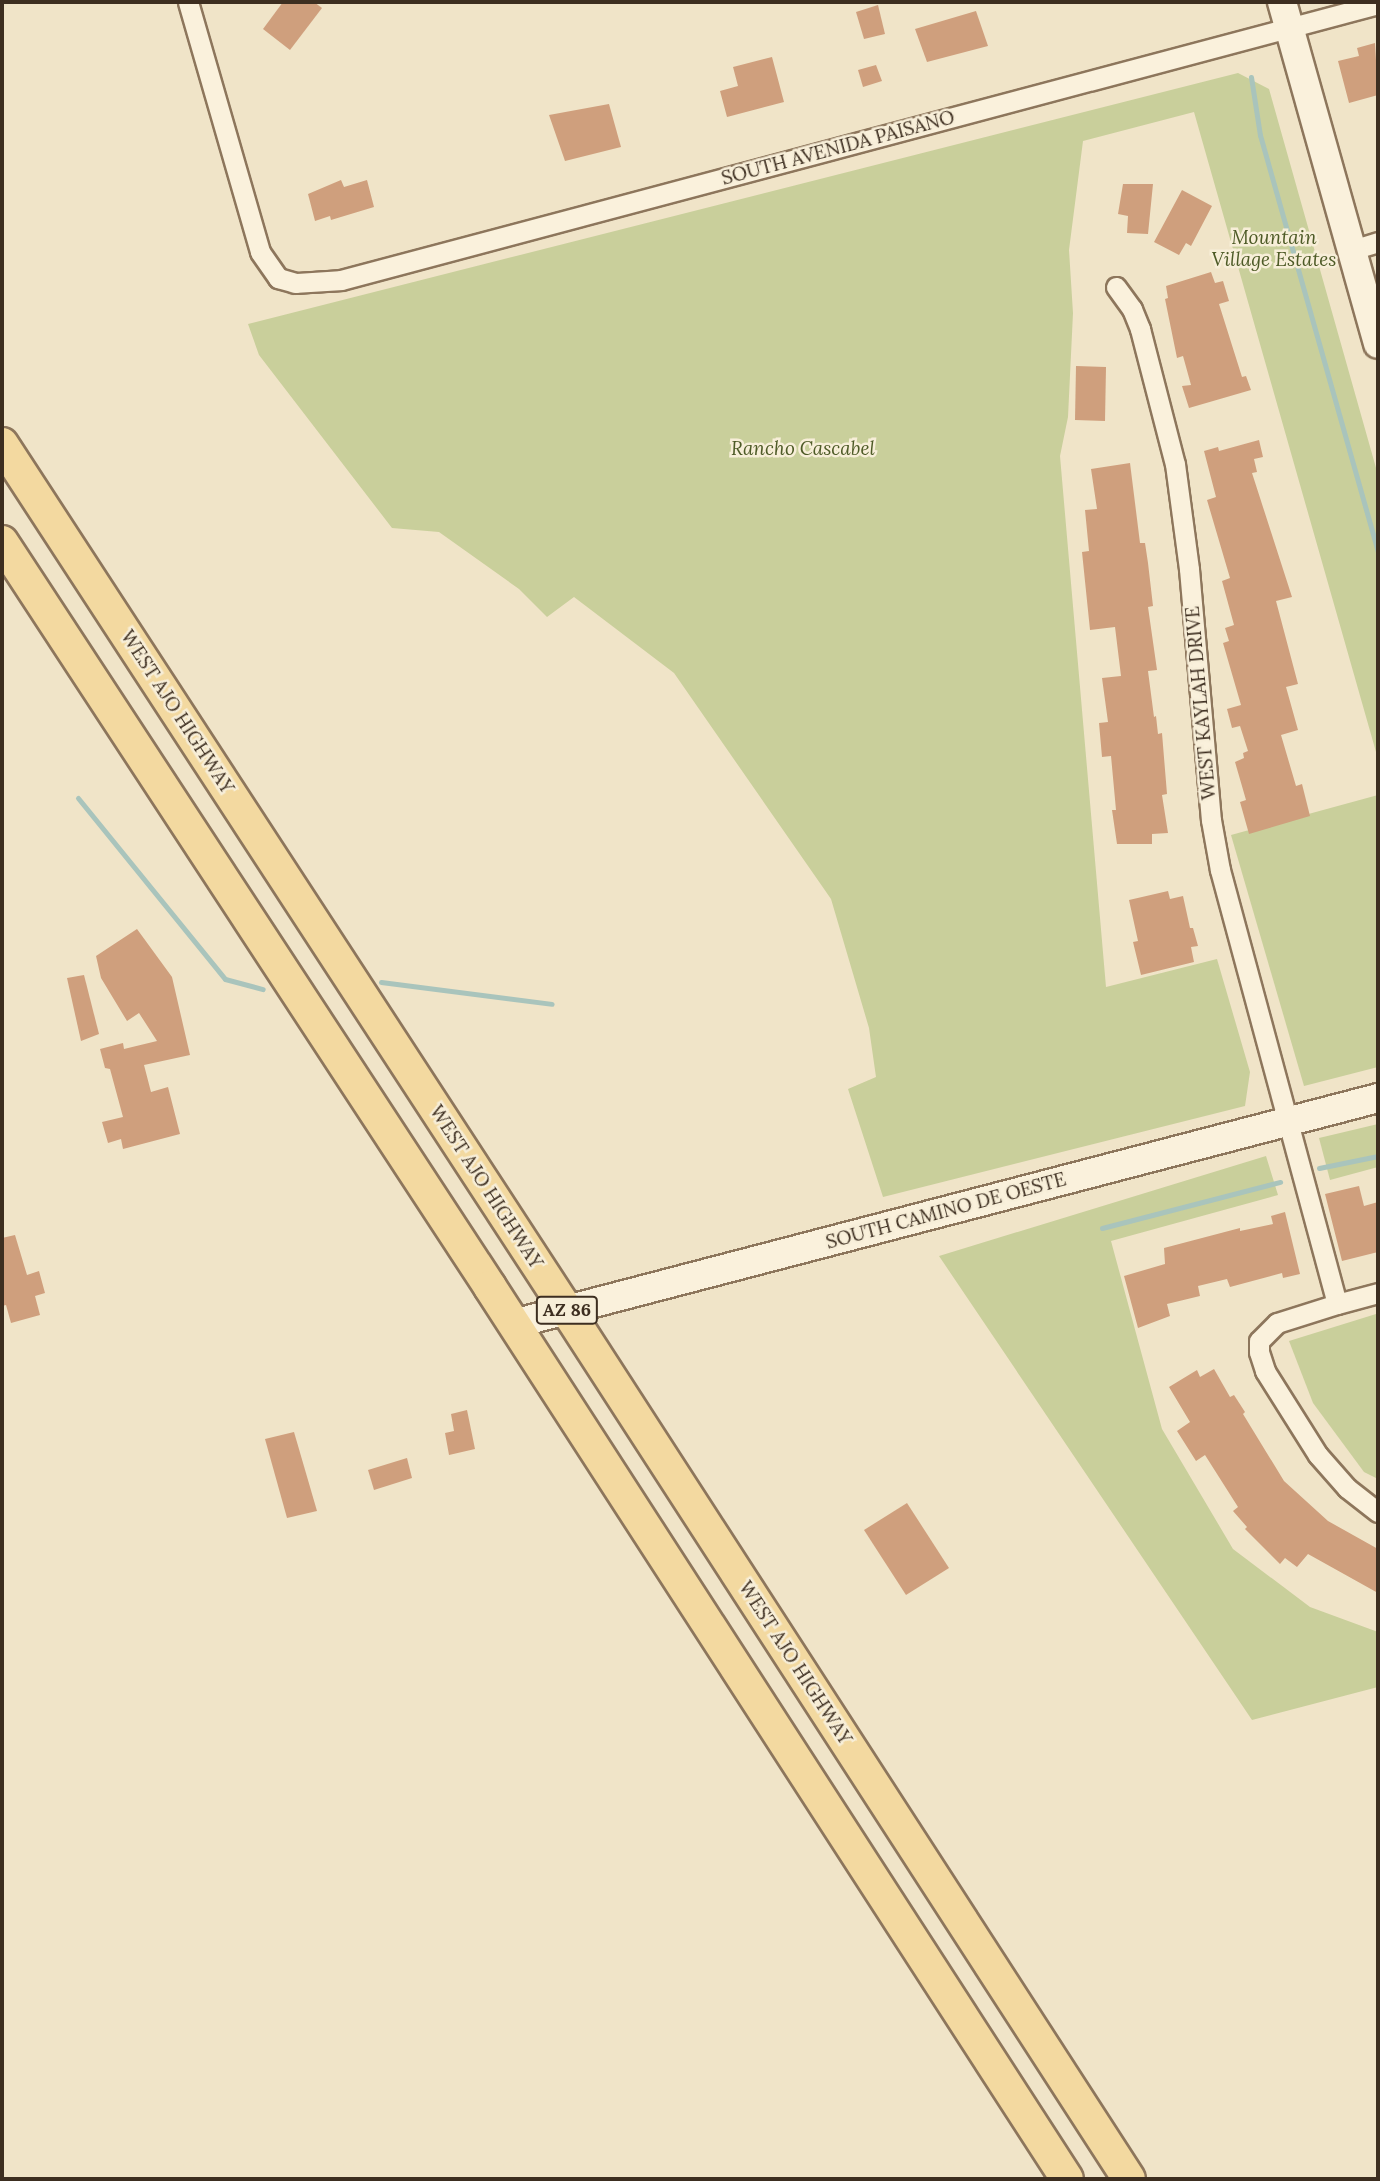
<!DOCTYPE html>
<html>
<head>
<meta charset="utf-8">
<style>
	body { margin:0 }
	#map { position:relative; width:1380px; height:2181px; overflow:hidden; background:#f0e4c8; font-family:Lora,serif }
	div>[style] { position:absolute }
	.green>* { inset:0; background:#c9cf9b }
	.stream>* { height:5px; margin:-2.5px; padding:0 2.5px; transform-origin:2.5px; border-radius:2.5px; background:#a9c4bc }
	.building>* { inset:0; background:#cf9f7d }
	.roads { filter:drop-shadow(2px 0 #8d765c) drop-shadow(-2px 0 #8d765c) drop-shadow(0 2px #8d765c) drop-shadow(0 -2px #8d765c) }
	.street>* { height:19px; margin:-9.5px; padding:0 9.5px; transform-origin:9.5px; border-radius:9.5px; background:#faf1dc }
	.secondary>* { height:28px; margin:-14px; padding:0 14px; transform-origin:14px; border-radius:14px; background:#faf1dc }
	.primary>* { height:32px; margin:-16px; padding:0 16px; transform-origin:16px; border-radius:16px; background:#f3d9a0 }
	span { translate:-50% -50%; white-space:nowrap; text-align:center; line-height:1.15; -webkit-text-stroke:5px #f7eed8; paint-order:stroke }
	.shield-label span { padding:2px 5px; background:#f7eed8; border:2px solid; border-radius:5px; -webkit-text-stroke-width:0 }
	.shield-label { font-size:18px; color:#3d2e20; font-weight:700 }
	.street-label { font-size:19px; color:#3d2e20 }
	.park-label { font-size:19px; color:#4d5a26; font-style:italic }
	.frame { position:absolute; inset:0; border:4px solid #3d2e20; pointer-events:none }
</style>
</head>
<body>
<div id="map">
	<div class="green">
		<i style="clip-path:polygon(1238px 73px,1269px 89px,1378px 475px,1378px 759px,1194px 112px,1083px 141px,1069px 250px,1073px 313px,1068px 417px,1060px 456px,1106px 987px,1217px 959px,1250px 1072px,1245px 1106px,883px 1197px,848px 1089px,876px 1077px,869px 1028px,831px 899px,674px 673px,574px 597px,547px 617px,519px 589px,439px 532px,392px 528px,259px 355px,248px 324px)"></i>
		<i style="clip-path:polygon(1378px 795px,1378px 1067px,1304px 1086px,1231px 835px)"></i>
		<i style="clip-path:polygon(1378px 1124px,1378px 1167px,1330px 1180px,1319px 1138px)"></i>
		<i style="clip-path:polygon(1266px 1156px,1278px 1195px,1111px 1241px,1162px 1429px,1233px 1549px,1310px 1607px,1378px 1632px,1378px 1687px,1252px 1720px,939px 1256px)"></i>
		<i style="clip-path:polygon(1376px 1314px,1378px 1320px,1378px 1479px,1364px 1472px,1313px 1403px,1289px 1341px)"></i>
	</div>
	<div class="stream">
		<i style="left:1251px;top:77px;width:59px;rotate:81.2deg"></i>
		<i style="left:1260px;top:135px;width:433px;rotate:74.2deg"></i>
		<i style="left:78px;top:798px;width:233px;rotate:50.9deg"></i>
		<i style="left:225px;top:979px;width:39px;rotate:15deg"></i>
		<i style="left:381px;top:982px;width:172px;rotate:7.3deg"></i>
		<i style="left:1319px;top:1168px;width:60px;rotate:-11.5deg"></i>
		<i style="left:1102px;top:1228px;width:184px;rotate:-14.5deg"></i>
	</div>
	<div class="building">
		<i style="clip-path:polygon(283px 2px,314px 2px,322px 8px,290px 50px,263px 29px)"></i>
		<i style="clip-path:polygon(878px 5px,885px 34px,864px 39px,856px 12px)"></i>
		<i style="clip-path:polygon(976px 11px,988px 46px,927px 62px,915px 29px)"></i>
		<i style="clip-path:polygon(1375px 43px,1378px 95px,1349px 103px,1338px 61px,1359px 56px,1357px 48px)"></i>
		<i style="clip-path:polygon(772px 57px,784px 102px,727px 117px,720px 91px,738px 86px,733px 67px)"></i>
		<i style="clip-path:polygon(876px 65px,882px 81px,863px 87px,858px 70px)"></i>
		<i style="clip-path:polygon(609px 104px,621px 147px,565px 161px,549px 115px)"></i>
		<i style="clip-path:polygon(341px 180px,344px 187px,367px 180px,374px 207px,331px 220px,330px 216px,315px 221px,308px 194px)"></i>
		<i style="clip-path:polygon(1123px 184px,1153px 184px,1148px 234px,1127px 233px,1128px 216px,1118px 214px)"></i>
		<i style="clip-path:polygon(1182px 190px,1212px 206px,1191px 246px,1186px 243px,1179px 255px,1154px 242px)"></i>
		<i style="clip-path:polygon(1211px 272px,1215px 283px,1223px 281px,1229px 301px,1219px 304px,1242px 377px,1246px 376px,1251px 390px,1189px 408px,1182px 386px,1191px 385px,1183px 356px,1177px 358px,1165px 299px,1168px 298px,1166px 286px)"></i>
		<i style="clip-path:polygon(1076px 366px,1106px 367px,1105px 421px,1075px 420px)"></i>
		<i style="clip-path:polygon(1259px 440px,1263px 457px,1254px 459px,1257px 472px,1252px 473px,1292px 597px,1276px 601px,1298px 684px,1286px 687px,1298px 730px,1281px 735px,1296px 786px,1302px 784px,1310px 816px,1249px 834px,1240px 802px,1246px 800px,1235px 762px,1244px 758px,1243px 753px,1248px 751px,1240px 726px,1232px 728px,1227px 709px,1241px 705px,1223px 643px,1229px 641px,1225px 628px,1234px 625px,1222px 581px,1230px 578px,1207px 500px,1216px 497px,1204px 451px,1218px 447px,1219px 451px)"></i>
		<i style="clip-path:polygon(1130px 463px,1140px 543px,1145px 543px,1148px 563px,1153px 606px,1148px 607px,1157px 670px,1148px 671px,1154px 717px,1156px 716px,1158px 734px,1162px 733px,1167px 794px,1162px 795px,1168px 833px,1152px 834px,1152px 844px,1117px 844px,1112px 810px,1116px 810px,1111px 756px,1102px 757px,1099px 723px,1108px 722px,1102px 678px,1121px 676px,1115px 627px,1090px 630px,1082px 552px,1089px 551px,1085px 510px,1097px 509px,1091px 469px)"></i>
		<i style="clip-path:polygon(1168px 891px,1170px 899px,1183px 896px,1190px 928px,1193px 928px,1198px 946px,1191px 947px,1194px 962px,1141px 975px,1133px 942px,1138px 941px,1129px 900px)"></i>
		<i style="clip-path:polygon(137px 929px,172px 977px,190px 1055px,144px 1065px,151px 1092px,168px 1087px,180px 1134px,123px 1149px,121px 1139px,108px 1143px,102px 1122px,123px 1117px,110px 1069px,105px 1068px,100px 1049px,123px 1043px,124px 1049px,157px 1041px,139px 1013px,127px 1021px,101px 978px,96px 956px)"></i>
		<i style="clip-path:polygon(84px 975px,99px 1034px,81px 1041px,67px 978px)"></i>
		<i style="clip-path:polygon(1359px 1186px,1364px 1206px,1378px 1202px,1378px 1252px,1342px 1261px,1325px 1194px)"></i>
		<i style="clip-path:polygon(1285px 1212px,1300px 1274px,1283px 1278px,1282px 1273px,1230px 1287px,1227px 1279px,1198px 1286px,1200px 1296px,1167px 1304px,1170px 1316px,1138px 1328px,1124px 1276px,1165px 1264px,1164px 1248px,1240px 1228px,1240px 1231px,1273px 1224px,1271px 1216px)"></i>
		<i style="clip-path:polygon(15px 1235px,27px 1275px,39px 1271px,45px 1293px,35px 1296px,40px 1315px,11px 1323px,6px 1305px,2px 1306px,2px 1238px)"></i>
		<i style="clip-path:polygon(1214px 1369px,1230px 1397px,1234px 1395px,1245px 1412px,1243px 1414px,1284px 1481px,1328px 1521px,1378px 1549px,1378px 1593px,1308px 1554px,1297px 1567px,1285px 1558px,1280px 1564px,1245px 1529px,1247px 1527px,1233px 1511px,1238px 1507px,1205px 1455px,1196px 1461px,1177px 1431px,1190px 1422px,1169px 1387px,1197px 1370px,1200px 1377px)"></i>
		<i style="clip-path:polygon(467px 1410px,475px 1449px,449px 1455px,445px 1433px,454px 1431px,451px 1414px)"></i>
		<i style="clip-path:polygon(294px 1432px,317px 1511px,287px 1518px,265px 1439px)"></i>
		<i style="clip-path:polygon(407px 1458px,412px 1478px,374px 1490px,368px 1470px)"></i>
		<i style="clip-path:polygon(907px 1503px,949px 1568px,906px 1595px,864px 1530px)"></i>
	</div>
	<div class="roads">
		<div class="street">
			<i style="left:188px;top:2px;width:260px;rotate:73.9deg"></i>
			<i style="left:260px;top:252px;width:32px;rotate:55deg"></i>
			<i style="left:278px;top:278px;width:18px;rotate:16deg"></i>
			<i style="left:295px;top:283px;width:46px;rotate:-3.7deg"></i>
			<i style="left:341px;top:280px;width:1073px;rotate:-14.9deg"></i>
			<i style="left:1352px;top:250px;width:27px;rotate:-17deg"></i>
			<i style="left:1116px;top:287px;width:27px;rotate:54deg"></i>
			<i style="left:1132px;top:309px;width:22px;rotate:68deg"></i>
			<i style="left:1140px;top:329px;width:139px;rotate:75.5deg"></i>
			<i style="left:1175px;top:464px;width:106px;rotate:82.4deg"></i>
			<i style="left:1189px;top:569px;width:252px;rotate:85deg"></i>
			<i style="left:1211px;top:820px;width:51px;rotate:79.8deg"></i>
			<i style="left:1220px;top:870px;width:449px;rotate:74.9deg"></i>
			<i style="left:1337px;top:1304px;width:42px;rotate:-15deg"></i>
			<i style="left:1337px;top:1304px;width:63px;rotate:162.4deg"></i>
			<i style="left:1277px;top:1323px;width:25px;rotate:135deg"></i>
			<i style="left:1259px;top:1341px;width:11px;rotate:90deg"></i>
			<i style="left:1259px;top:1352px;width:20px;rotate:72deg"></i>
			<i style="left:1265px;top:1371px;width:99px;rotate:57.8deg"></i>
			<i style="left:1318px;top:1455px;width:44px;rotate:48.7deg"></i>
			<i style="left:1347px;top:1488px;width:39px;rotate:38deg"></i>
		</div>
		<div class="secondary">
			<i style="left:1282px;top:2px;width:355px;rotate:74.3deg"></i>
			<i style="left:513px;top:1324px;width:894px;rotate:-14.64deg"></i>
		</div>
		<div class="primary">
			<i style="left:2px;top:444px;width:1033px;rotate:56.89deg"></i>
			<i style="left:566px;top:1309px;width:1036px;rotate:57.09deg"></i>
			<i style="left:2px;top:542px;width:891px;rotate:56.77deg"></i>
			<i style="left:490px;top:1287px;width:1062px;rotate:57.1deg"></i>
		</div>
	</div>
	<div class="shield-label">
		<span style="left:567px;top:1310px">AZ 86</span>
	</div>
	<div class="street-label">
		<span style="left:838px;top:148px;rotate:-15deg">SOUTH AVENIDA PAISANO</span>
		<span style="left:1201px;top:703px;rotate:-95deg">WEST KAYLAH DRIVE</span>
		<span style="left:177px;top:712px;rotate:57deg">WEST AJO HIGHWAY</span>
		<span style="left:486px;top:1187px;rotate:57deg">WEST AJO HIGHWAY</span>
		<span style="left:946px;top:1211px;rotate:-15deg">SOUTH CAMINO DE OESTE</span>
		<span style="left:795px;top:1663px;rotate:57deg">WEST AJO HIGHWAY</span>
	</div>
	<div class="park-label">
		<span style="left:1274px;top:249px">Mountain<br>Village Estates</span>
		<span style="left:803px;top:449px">Rancho Cascabel</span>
	</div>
	<div class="frame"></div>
</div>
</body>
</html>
